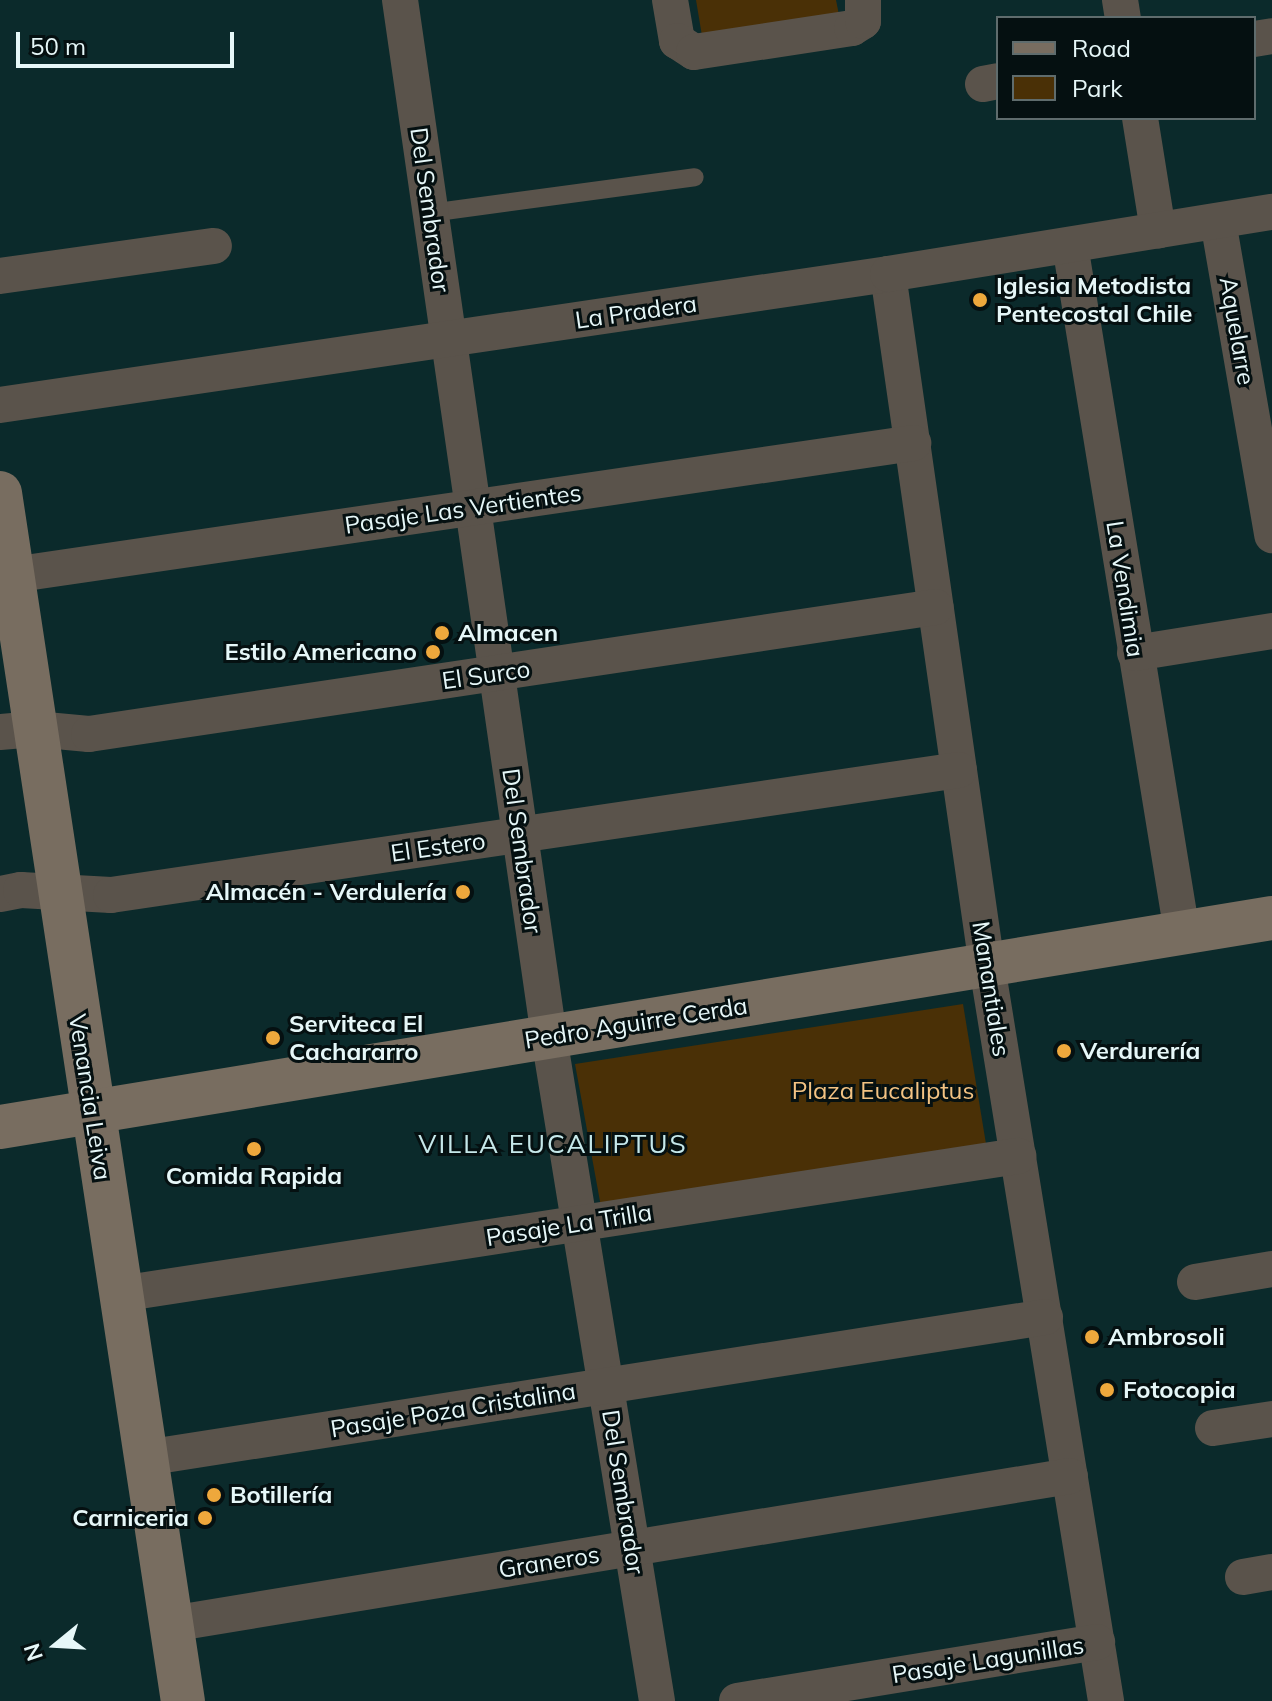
<!DOCTYPE html>
<html>
<head>
<meta charset="utf-8">
<style>
	body { margin:0 }
	#map { position:relative; width:1272px; height:1701px; overflow:hidden; background:#0b2a2b; font-family:Mulish,sans-serif }
	div>[style] { position:absolute }
	.green>* { inset:0; background:#4a3006 }
	.lane>* { height:18px; margin:-9px; padding:0 9px; transform-origin:9px; border-radius:9px; background:#5a534b }
	.street>* { height:36px; margin:-18px; padding:0 18px; transform-origin:18px; border-radius:18px; background:#5a534b }
	.secondary>* { height:44px; margin:-22px; padding:0 22px; transform-origin:22px; border-radius:22px; background:#786d60 }
	.dots>* { width:22px; height:22px; translate:-50% -50%; box-sizing:border-box; border:4px solid #051011; border-radius:50% }
	span { translate:-50% -50%; white-space:nowrap; text-align:center; line-height:1.15; -webkit-text-stroke:6px #051011; paint-order:stroke }
	.street-label { font-size:24px; color:#e6f7f8 }
	.poi-label { font-size:24px; color:#e6f7f8; font-weight:700 }
	.left { translate:0 -50%; text-align:left }
	.right { translate:-100% -50%; text-align:right }
	.park-label { font-size:24px; color:#f3c383 }
	.neighbourhood-label { font-size:26px; color:#c6e8ea; letter-spacing:2px }
	.legend { position:absolute; left:996px; top:16px; width:260px; height:104px; box-sizing:border-box; background:#051011; border:2px solid #5f6c6d; margin:0; padding:10px 14px; list-style:none; font-size:24px; color:#e6f7f8 }
	.legend li { display:flex; align-items:center; gap:16px; height:40px }
	.legend b { width:40px; border:2px solid #5f6c6d }
	.north { position:absolute; left:16px; top:1605px; width:80px; height:80px; -webkit-text-stroke:6px #051011; paint-order:stroke; rotate:252deg; font-size:22px; font-weight:700; line-height:32px; text-align:center; color:#e6f7f8 }
	.north::after { content:''; display:block; margin:auto; width:28px; height:36px; background:#e6f7f8; clip-path:polygon(50% 0,100% 100%,50% 72%,0 100%) }
	.scale { position:absolute; left:16px; top:32px; width:218px; height:36px; box-sizing:border-box; border:4px solid #e6f7f8; border-top:0; padding-left:10px; font-size:24px; line-height:28px; white-space:nowrap; color:#e6f7f8; -webkit-text-stroke:6px #051011; paint-order:stroke }
</style>
</head>
<body>
<div id="map">
	<div class="green">
		<i style="clip-path:polygon(696px 0,836px 0,840px 20px,703px 42px)"></i>
		<i style="clip-path:polygon(963px 1004px,987px 1150px,601px 1207px,575px 1064px)"></i>
	</div>
	<div class="lane">
		<i style="left:430px;top:213px;width:267px;rotate:-7.7deg"></i>
	</div>
	<div class="street">
		<i style="left:400px;top:0;width:1048px;rotate:81.82deg"></i>
		<i style="left:549px;top:1037px;width:673px;rotate:80.76deg"></i>
		<i style="left:670px;top:0;width:42px;rotate:80.3deg"></i>
		<i style="left:677px;top:41px;width:20px;rotate:33deg"></i>
		<i style="left:694px;top:52px;width:160px;rotate:-8.6deg"></i>
		<i style="left:852px;top:28px;width:13px;rotate:-32deg"></i>
		<i style="left:863px;top:21px;width:21px;rotate:-90deg"></i>
		<i style="left:1120px;top:0;width:18px;rotate:81deg"></i>
		<i style="left:1254px;top:39px;width:18px;rotate:-9deg"></i>
		<i style="left:983px;top:84px;width:15px;rotate:-11deg"></i>
		<i style="left:1140px;top:118px;width:114px;rotate:80.9deg"></i>
		<i style="left:1218px;top:221px;width:319px;rotate:80.2deg"></i>
		<i style="left:1070px;top:245px;width:697px;rotate:80.75deg"></i>
		<i style="left:888px;top:274px;width:699px;rotate:81.86deg"></i>
		<i style="left:987px;top:966px;width:745px;rotate:80.8deg"></i>
		<i style="left:0;top:276px;width:216px;rotate:-8deg"></i>
		<i style="left:0;top:405px;width:898px;rotate:-8.39deg"></i>
		<i style="left:888px;top:274px;width:389px;rotate:-9.2deg"></i>
		<i style="left:12px;top:575px;width:911px;rotate:-8.33deg"></i>
		<i style="left:1135px;top:653px;width:139px;rotate:-9.1deg"></i>
		<i style="left:0;top:732px;width:35px;rotate:-5deg"></i>
		<i style="left:35px;top:729px;width:54px;rotate:5.3deg"></i>
		<i style="left:89px;top:734px;width:856px;rotate:-8.53deg"></i>
		<i style="left:0;top:894px;width:21px;rotate:-11deg"></i>
		<i style="left:21px;top:890px;width:90px;rotate:3.2deg"></i>
		<i style="left:111px;top:895px;width:857px;rotate:-8.39deg"></i>
		<i style="left:1195px;top:1282px;width:78px;rotate:-9.6deg"></i>
		<i style="left:120px;top:1294px;width:909px;rotate:-8.74deg"></i>
		<i style="left:1213px;top:1428px;width:60px;rotate:-8.7deg"></i>
		<i style="left:145px;top:1458px;width:911px;rotate:-8.9deg"></i>
		<i style="left:1243px;top:1577px;width:29px;rotate:-10deg"></i>
		<i style="left:171px;top:1624px;width:911px;rotate:-9.35deg"></i>
		<i style="left:737px;top:1701px;width:365px;rotate:-9.3deg"></i>
	</div>
	<div class="secondary">
		<i style="left:0;top:493px;width:1222px;rotate:81.39deg"></i>
		<i style="left:0;top:1127px;width:1289px;rotate:-9.33deg"></i>
	</div>
	<div class="dots">
		<i style="left:980px;top:300px;background:#eea83c"></i>
		<i style="left:442px;top:633px;background:#eea83c"></i>
		<i style="left:433px;top:652px;background:#eea83c"></i>
		<i style="left:463px;top:892px;background:#eea83c"></i>
		<i style="left:273px;top:1038px;background:#eea83c"></i>
		<i style="left:1064px;top:1051px;background:#eea83c"></i>
		<i style="left:254px;top:1149px;background:#eea83c"></i>
		<i style="left:1092px;top:1337px;background:#eea83c"></i>
		<i style="left:1107px;top:1390px;background:#eea83c"></i>
		<i style="left:214px;top:1495px;background:#eea83c"></i>
		<i style="left:205px;top:1518px;background:#eea83c"></i>
	</div>
	<div class="street-label">
		<span style="left:430px;top:210px;rotate:82deg">Del Sembrador</span>
		<span style="left:636px;top:312px;rotate:-8deg">La Pradera</span>
		<span style="left:1237px;top:331px;rotate:80deg">Aquelarre</span>
		<span style="left:463px;top:509px;rotate:-8deg">Pasaje Las Vertientes</span>
		<span style="left:1125px;top:589px;rotate:81deg">La Vendimia</span>
		<span style="left:486px;top:675px;rotate:-8deg">El Surco</span>
		<span style="left:438px;top:847px;rotate:-8deg">El Estero</span>
		<span style="left:522px;top:851px;rotate:82deg">Del Sembrador</span>
		<span style="left:991px;top:989px;rotate:81deg">Manantiales</span>
		<span style="left:636px;top:1023px;rotate:-9deg">Pedro Aguirre Cerda</span>
		<span style="left:90px;top:1097px;rotate:81deg">Venancia Leiva</span>
		<span style="left:569px;top:1225px;rotate:-9deg">Pasaje La Trilla</span>
		<span style="left:453px;top:1410px;rotate:-9deg">Pasaje Poza Cristalina</span>
		<span style="left:623px;top:1492px;rotate:81deg">Del Sembrador</span>
		<span style="left:549px;top:1562px;rotate:-9deg">Graneros</span>
		<span style="left:988px;top:1660px;rotate:-9deg">Pasaje Lagunillas</span>
	</div>
	<div class="poi-label">
		<span class="left" style="left:996px;top:300px">Iglesia Metodista<br>Pentecostal Chile</span>
		<span class="left" style="left:458px;top:633px">Almacen</span>
		<span class="right" style="left:417px;top:652px">Estilo Americano</span>
		<span class="right" style="left:447px;top:892px">Almacén - Verdulería</span>
		<span class="left" style="left:289px;top:1038px">Serviteca El<br>Cachararro</span>
		<span class="left" style="left:1080px;top:1051px">Verdurería</span>
		<span style="left:254px;top:1176px">Comida Rapida</span>
		<span class="left" style="left:1108px;top:1337px">Ambrosoli</span>
		<span class="left" style="left:1123px;top:1390px">Fotocopia</span>
		<span class="left" style="left:230px;top:1495px">Botillería</span>
		<span class="right" style="left:189px;top:1518px">Carniceria</span>
	</div>
	<div class="park-label">
		<span style="left:883px;top:1091px">Plaza Eucaliptus</span>
	</div>
	<div class="neighbourhood-label">
		<span style="left:553px;top:1144px">VILLA EUCALIPTUS</span>
	</div>
	<ul class="legend">
	<li><b style="height:10px;background:#786d60"></b>Road</li>
	<li><b style="height:22px;background:#4a3006"></b>Park</li>
	</ul>
	<div class="north">N</div>
	<div class="scale">50 m</div>
</div>
</body>
</html>
